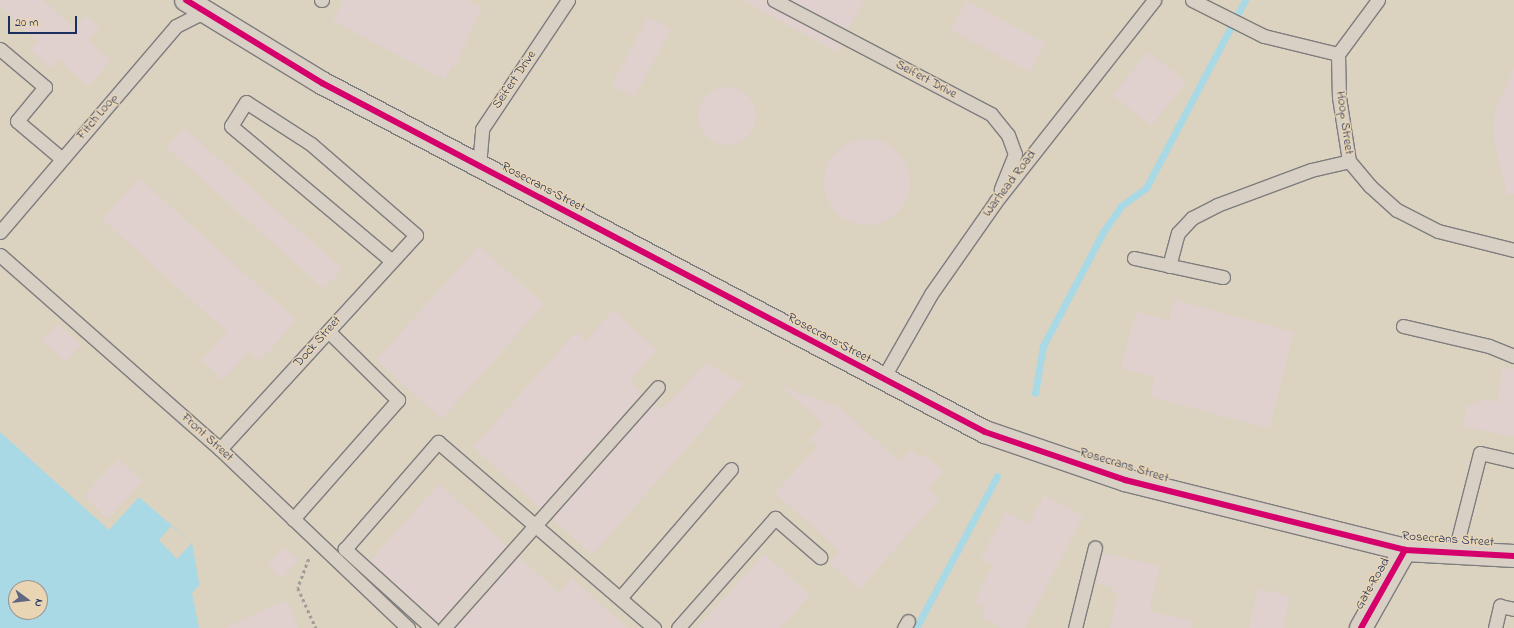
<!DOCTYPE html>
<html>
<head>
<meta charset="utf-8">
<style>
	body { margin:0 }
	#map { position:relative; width:1514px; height:628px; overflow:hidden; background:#dcd2c0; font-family:"Indie Flower",sans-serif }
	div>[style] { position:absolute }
	.water>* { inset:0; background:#a8d9e4 }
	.pier>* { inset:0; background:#dcd2c0 }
	.stream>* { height:7px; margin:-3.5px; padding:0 3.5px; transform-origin:3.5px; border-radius:3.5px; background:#a8d9e4 }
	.building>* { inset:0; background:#e0d1ce }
	.round { border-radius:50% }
	.path>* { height:2.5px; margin-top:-1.25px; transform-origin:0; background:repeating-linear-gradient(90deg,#a09d9a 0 3px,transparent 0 6px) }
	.roads { filter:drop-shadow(1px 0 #7e7d7e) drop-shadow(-1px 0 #7e7d7e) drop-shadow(0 1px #7e7d7e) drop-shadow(0 -1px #7e7d7e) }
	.service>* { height:13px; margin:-6.5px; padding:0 6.5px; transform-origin:6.5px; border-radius:6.5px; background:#d8d0c4 }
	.minor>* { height:22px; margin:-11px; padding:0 11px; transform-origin:11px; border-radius:11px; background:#d8d0c4 }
	.tertiary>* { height:22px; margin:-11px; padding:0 11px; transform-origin:11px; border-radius:11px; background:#d8d0c4 }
	.cycleway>* { height:6px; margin:-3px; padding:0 3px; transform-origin:3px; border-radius:3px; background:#d6006c }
	span { translate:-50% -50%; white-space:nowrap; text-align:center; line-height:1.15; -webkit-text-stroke:3px #e9d5b3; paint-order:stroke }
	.street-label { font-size:13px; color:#1b2f5e }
	.north { position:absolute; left:8px; top:580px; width:40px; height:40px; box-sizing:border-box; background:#e9d5b3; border:1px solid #979391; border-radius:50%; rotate:105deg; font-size:11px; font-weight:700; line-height:16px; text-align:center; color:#1b2f5e }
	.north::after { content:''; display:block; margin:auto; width:14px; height:18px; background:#5f6880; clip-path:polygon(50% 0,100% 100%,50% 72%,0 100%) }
	.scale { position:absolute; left:8px; top:16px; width:69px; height:18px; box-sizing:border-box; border:2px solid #1b2f5e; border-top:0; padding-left:5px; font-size:12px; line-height:14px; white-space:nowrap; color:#1b2f5e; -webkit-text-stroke:3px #e9d5b3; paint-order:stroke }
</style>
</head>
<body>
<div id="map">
	<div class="water">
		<i style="clip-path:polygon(evenodd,0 432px,109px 530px,139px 497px,192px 543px,202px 600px,214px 628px,0 628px,0 432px,16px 588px,40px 588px,40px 612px,16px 612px,16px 588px)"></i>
	</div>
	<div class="pier">
		<i style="clip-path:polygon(171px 526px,192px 543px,177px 559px,159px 540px)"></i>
		<i style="clip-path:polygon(201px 583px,204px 599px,216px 628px,199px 628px,192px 593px)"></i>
	</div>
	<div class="stream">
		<i style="left:1035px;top:393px;width:48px;rotate:-80.3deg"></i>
		<i style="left:1043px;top:346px;width:129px;rotate:-62.2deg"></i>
		<i style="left:1103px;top:232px;width:32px;rotate:-55deg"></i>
		<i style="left:1121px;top:206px;width:31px;rotate:-36deg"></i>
		<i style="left:1146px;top:188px;width:212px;rotate:-62.2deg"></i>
		<i style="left:916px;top:628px;width:172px;rotate:-61.9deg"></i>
	</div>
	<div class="building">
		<i style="clip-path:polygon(0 0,43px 0,74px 28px,86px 15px,100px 28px,88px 40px,111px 61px,88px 86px,58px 59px,50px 68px,30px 49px,38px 41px,0 7px)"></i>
		<i style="clip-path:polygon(344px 0,467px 0,482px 8px,455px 67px,452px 65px,445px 80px,333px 21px)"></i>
		<i style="clip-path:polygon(742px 0,766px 0,770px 7px,841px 44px,837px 52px)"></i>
		<i style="clip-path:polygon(791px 0,865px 0,848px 30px)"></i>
		<i style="clip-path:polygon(967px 1px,1045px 43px,1030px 72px,951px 30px)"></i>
		<i style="clip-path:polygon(648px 17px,671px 29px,634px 97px,612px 85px)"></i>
		<i style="clip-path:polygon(1148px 52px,1186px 82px,1151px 126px,1113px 95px)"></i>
		<i style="clip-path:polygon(1514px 68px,1514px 194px,1507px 195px,1493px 136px,1495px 111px)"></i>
		<i class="round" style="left:698px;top:87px;width:58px;height:58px"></i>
		<i style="clip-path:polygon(184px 128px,342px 269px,324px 289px,167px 148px)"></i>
		<i class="round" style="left:824px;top:139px;width:86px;height:86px"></i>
		<i style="clip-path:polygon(139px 178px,296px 320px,260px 361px,249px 351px,223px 380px,202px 360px,227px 332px,102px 219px)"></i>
		<i style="clip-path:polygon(479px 246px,544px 304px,442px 419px,376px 360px)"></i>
		<i style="clip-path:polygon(1174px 300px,1294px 332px,1269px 428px,1150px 397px,1155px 377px,1121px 368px,1136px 312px,1169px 321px)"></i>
		<i style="clip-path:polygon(613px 310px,657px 350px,630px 381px,642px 393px,540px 508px,473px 447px,576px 332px,586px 341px)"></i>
		<i style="clip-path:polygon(58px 324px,81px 345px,65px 362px,42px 340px)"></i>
		<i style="clip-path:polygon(706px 363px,743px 384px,592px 555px,552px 518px,654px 404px,661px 410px)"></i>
		<i style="clip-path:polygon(1502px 368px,1514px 369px,1514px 436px,1463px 427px,1467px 407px,1485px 399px,1498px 402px)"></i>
		<i style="clip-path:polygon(781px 386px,839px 407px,900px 462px,911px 450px,920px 458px,924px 454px,943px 472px,929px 489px,940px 499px,859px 589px,829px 562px,840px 551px,775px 493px,818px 446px,810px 439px,823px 424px)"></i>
		<i style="clip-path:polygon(118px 459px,143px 481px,108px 519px,84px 496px)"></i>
		<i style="clip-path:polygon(439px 484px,507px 546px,438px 623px,370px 561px)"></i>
		<i style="clip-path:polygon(1044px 495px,1083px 516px,1025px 628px,1002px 628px,980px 617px,985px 608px,974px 602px,993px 565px,981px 558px,1006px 512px,1029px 524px)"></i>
		<i style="clip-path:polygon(284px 547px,298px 560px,282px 578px,268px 565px)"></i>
		<i style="clip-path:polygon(1103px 553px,1160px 566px,1149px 611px,1192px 621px,1191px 628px,1110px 628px,1118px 594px,1112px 592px,1113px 587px,1096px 583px)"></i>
		<i style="clip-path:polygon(764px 554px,810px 595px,780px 628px,697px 628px)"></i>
		<i style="clip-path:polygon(518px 556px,559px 593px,572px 578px,627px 628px,455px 628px)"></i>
		<i style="clip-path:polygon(1258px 589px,1290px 596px,1283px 628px,1249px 628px)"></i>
		<i style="clip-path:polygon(286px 600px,298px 628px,225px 628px)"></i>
	</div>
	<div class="path">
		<i style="left:309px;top:559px;width:31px;rotate:111deg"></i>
		<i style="left:298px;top:588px;width:44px;rotate:65.8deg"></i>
	</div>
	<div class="roads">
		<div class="service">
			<i style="left:321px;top:0;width:1px"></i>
			<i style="left:774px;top:0;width:245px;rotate:27.7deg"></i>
			<i style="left:991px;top:114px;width:27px;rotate:51deg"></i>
			<i style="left:1008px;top:135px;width:20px;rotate:70deg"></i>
			<i style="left:1015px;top:154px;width:38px;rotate:112deg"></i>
			<i style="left:1192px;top:0;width:80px;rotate:26.6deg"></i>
			<i style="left:1264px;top:36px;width:76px;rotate:13.7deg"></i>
			<i style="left:1378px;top:0;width:67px;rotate:126.5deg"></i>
			<i style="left:1338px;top:54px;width:43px;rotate:88.7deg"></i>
			<i style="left:1339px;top:97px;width:65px;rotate:81.1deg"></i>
			<i style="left:1349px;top:161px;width:33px;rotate:50deg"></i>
			<i style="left:1370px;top:186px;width:36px;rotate:42deg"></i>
			<i style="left:1397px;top:210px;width:46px;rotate:27.1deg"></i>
			<i style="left:1438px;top:231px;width:78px;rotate:14deg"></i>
			<i style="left:0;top:49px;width:59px;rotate:40.2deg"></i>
			<i style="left:45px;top:87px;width:44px;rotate:129.5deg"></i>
			<i style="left:17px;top:121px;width:59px;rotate:40.2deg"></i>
			<i style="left:479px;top:166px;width:37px;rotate:-85deg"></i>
			<i style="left:482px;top:129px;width:155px;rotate:-56.3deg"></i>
			<i style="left:0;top:232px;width:271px;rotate:-49.5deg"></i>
			<i style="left:176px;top:26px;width:30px;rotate:-27deg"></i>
			<i style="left:0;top:255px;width:293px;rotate:41.4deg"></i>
			<i style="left:220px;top:449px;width:260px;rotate:43.6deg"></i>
			<i style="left:1134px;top:258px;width:91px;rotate:12.1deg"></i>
			<i style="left:1169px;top:266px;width:34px;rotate:-75deg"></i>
			<i style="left:1178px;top:233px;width:21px;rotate:-47deg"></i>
			<i style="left:1192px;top:218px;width:28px;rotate:-27deg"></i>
			<i style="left:1217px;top:205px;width:100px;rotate:-20.4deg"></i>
			<i style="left:1311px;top:170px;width:39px;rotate:-13deg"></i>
			<i style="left:1403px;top:326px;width:88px;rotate:13.1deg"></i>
			<i style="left:1489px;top:346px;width:27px;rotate:22deg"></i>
			<i style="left:882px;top:380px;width:99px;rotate:-60.3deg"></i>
			<i style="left:931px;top:294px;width:113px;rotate:-55deg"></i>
			<i style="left:996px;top:201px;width:256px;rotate:-51.8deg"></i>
			<i style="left:220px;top:449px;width:290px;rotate:-47.5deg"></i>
			<i style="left:416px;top:235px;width:139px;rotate:-139.1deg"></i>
			<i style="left:311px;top:144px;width:77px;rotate:-147.1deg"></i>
			<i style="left:246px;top:102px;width:28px;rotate:122deg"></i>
			<i style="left:231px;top:126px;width:210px;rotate:40deg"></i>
			<i style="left:293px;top:519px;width:159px;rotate:-48.6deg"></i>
			<i style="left:398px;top:400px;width:98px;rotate:-135.4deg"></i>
			<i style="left:1455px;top:551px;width:101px;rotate:-75.7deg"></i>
			<i style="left:1480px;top:453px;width:35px;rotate:13deg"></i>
			<i style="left:620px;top:598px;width:170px;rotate:-49.3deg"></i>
			<i style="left:432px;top:628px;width:118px;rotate:-137.8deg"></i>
			<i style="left:345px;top:549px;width:142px;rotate:-49deg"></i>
			<i style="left:438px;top:442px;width:285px;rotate:40.7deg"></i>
			<i style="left:444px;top:628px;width:322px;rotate:-48.4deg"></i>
			<i style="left:678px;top:628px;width:147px;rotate:-48.6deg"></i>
			<i style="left:775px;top:518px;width:60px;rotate:40.9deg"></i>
			<i style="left:904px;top:628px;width:8px;rotate:-60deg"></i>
			<i style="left:1075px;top:628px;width:83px;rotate:-76.1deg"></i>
			<i style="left:1495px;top:628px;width:23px;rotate:-77deg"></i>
			<i style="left:1500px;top:606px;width:14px;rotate:12deg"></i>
		</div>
		<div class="minor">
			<i style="left:1361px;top:628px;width:90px;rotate:-60.6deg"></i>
		</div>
		<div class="tertiary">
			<i style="left:186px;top:0;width:159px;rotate:31.4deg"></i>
			<i style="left:322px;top:83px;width:749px;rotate:27.76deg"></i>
			<i style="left:985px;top:432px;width:148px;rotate:18.9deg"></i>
			<i style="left:1125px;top:480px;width:289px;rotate:14deg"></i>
			<i style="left:1405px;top:550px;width:109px;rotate:3.2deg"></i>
		</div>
	</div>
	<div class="cycleway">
		<i style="left:186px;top:0;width:159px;rotate:31.4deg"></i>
		<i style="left:322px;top:83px;width:749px;rotate:27.76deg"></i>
		<i style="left:985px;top:432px;width:148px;rotate:18.9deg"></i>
		<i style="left:1125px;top:480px;width:289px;rotate:14deg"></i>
		<i style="left:1405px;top:550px;width:109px;rotate:3.2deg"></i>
		<i style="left:1361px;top:628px;width:90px;rotate:-60.6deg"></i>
	</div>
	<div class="street-label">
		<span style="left:515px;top:80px;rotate:-56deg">Seifert Drive</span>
		<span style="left:926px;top:80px;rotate:28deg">Seifert Drive</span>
		<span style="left:98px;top:117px;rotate:-50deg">Fitch Loop</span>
		<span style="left:1344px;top:123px;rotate:82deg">Hoop Street</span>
		<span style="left:1010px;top:184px;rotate:-53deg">Warhead Road</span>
		<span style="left:543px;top:188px;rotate:28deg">Rosecrans Street</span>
		<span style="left:829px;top:339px;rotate:28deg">Rosecrans Street</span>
		<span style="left:318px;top:342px;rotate:-48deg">Dock Street</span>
		<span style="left:207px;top:438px;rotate:42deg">Front Street</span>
		<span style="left:1124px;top:466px;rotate:17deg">Rosecrans Street</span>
		<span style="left:1448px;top:540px;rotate:4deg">Rosecrans Street</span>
		<span style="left:1373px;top:584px;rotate:-60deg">Gate Road</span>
	</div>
	<div class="north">N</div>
	<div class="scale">20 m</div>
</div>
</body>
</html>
